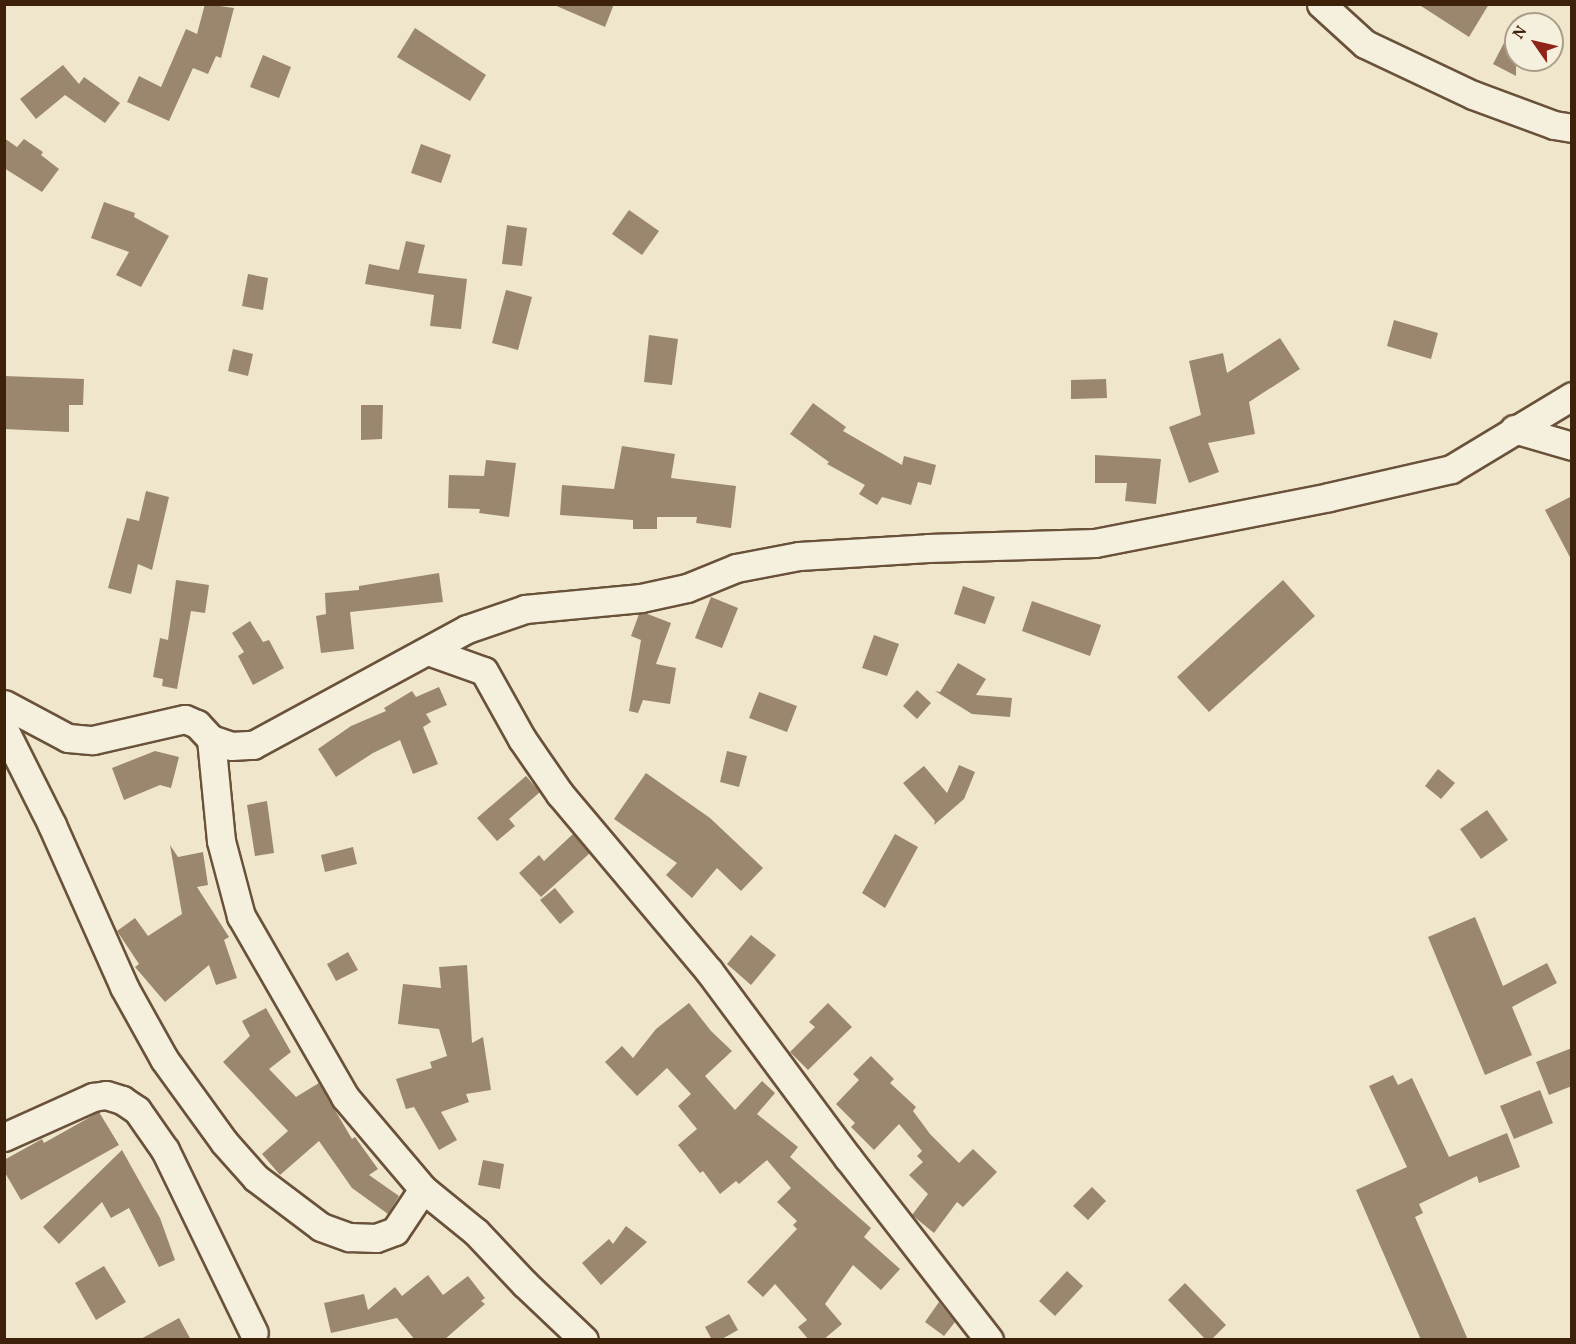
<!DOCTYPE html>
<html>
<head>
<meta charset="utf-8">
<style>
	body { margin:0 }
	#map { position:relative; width:1576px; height:1344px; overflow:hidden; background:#efe6cc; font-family:Vollkorn,serif }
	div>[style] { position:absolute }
	.building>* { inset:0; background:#9a876e }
	.roads { filter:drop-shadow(2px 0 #6a523a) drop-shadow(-2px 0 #6a523a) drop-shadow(0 2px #6a523a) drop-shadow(0 -2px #6a523a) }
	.street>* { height:27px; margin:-13.5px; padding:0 13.5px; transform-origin:13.5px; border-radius:13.5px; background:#f5efde }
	span { translate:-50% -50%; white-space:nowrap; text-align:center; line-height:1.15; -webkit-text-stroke:5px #f5efde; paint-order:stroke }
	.frame { position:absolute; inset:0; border:6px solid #3e2109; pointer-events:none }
	.north { position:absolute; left:1504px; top:12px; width:60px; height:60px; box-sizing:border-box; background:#f5efde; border:2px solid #ac9d89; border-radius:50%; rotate:304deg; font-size:16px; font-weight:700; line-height:24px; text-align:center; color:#3e2109 }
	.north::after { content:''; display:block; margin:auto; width:21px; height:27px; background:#8f2418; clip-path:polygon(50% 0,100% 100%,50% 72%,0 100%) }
</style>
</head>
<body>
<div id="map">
	<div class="building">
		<i style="clip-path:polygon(205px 4px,234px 8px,221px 58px,216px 56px,208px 74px,193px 68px,169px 121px,127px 102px,139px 76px,161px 87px,186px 29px,197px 34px)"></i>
		<i style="clip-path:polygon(552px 4px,614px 4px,605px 27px)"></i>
		<i style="clip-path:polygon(1418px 4px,1489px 4px,1469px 37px)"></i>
		<i style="clip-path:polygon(1516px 20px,1516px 76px,1493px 64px)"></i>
		<i style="clip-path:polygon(415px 28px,486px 75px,470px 101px,397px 57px)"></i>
		<i style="clip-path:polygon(263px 55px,291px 67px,279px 98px,250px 87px)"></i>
		<i style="clip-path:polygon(63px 65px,79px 84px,84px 77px,120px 103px,105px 123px,65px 95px,36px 119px,20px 99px)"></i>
		<i style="clip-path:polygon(4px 138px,17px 147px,24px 139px,43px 152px,41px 155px,59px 169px,42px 192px,4px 168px)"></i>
		<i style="clip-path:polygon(421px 144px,451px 155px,441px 183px,411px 173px)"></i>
		<i style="clip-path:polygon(104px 202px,135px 213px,134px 217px,169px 236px,141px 287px,116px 275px,129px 252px,91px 238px)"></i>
		<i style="clip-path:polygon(629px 210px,659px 231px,642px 255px,612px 234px)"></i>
		<i style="clip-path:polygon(507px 225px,527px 228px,522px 266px,502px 264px)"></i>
		<i style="clip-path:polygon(406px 241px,425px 245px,418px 273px,467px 279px,461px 329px,430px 326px,434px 295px,365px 284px,369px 264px,399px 270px)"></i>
		<i style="clip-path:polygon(248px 274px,268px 278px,263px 310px,242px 306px)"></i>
		<i style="clip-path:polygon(506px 290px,532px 297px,518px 350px,492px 343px)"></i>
		<i style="clip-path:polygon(1394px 320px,1438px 333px,1431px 359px,1387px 346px)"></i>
		<i style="clip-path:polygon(649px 335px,678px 339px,672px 385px,644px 382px)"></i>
		<i style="clip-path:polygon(1280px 338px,1300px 369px,1249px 402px,1255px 434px,1208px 443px,1219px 472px,1189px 483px,1169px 427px,1201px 415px,1189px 361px,1223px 353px,1227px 373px)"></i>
		<i style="clip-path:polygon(233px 349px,253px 354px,248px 376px,228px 371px)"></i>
		<i style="clip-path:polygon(4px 376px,84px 379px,83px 405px,69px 405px,69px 432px,4px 429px)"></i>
		<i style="clip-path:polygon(1106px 379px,1107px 398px,1071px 399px,1071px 380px)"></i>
		<i style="clip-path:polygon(813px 403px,846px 427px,843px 431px,902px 465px,904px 456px,936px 465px,931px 485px,918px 482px,911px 505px,882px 497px,877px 505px,859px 494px,865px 485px,827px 464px,829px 462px,790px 434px)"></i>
		<i style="clip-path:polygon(361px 405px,383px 405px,382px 439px,361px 440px)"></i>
		<i style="clip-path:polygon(622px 446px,675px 454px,671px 478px,736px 486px,731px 528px,696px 523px,697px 517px,657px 517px,657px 529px,633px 529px,633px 520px,560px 515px,562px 485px,614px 489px)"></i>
		<i style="clip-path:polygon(1095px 455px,1161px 459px,1156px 504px,1125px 501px,1127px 483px,1095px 483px)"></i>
		<i style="clip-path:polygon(486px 460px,516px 463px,509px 517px,479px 513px,480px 509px,448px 508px,449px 475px,484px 476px)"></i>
		<i style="clip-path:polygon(146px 491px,169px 497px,152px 570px,138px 564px,131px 594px,108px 588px,127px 518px,139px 521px)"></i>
		<i style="clip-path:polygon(1572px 496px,1572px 561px,1545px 510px)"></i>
		<i style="clip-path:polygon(439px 573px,443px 602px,350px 612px,354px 649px,321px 653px,316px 616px,326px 614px,325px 593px,359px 590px,359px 586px)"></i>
		<i style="clip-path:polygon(176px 580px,209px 585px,205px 613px,191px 611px,177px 689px,162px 686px,163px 679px,153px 677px,160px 638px,168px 640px)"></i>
		<i style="clip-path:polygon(1283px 580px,1315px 616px,1209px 712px,1177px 677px)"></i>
		<i style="clip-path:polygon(963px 586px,995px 597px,985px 624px,954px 614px)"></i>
		<i style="clip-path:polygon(711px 597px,738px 608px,722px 648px,695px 638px)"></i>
		<i style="clip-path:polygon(1032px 601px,1101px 625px,1090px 656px,1022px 631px)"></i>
		<i style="clip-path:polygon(645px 613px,671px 623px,656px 664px,676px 668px,670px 704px,643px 700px,638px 713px,629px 711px,641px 640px,631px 636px,639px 614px)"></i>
		<i style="clip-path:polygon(250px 621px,263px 642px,269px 640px,284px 668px,253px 685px,238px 656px,244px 652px,232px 633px)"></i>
		<i style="clip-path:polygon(874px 635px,899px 644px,887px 676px,862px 668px)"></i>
		<i style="clip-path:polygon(958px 663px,986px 679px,976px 695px,1012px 698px,1010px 717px,972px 714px,935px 691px,940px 692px)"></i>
		<i style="clip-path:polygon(439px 687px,447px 705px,426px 714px,431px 722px,423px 727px,438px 764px,413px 774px,400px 740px,373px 753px,336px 777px,318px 749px,351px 726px,386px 711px,384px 708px,412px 691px,416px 697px)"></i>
		<i style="clip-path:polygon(917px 690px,931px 703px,917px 719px,903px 706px)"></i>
		<i style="clip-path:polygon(759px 692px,797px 706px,787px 732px,749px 718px)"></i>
		<i style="clip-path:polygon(155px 751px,179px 757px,171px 788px,160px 785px,124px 800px,112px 768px)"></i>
		<i style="clip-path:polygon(727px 751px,747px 756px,739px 787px,720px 782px)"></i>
		<i style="clip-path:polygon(959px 765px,975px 772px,964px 799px,934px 825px,935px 821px,903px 783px,924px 766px,947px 793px)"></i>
		<i style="clip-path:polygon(1438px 769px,1455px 783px,1441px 799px,1425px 786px)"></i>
		<i style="clip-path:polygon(646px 773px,710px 818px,763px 868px,741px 891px,717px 868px,692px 898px,666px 875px,677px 863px,614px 819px)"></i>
		<i style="clip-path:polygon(526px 776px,540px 792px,509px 819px,515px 826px,497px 841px,477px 818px)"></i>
		<i style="clip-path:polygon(267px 801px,274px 853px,255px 856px,247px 805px)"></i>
		<i style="clip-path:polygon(1487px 810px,1508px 840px,1481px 859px,1460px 829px)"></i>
		<i style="clip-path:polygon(573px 834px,590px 853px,541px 897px,519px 873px,539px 855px,544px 861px)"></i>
		<i style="clip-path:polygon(895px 834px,918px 847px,885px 908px,862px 893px)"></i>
		<i style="clip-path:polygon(170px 845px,178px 857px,203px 852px,208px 885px,197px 887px,229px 937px,224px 940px,237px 978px,216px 985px,209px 965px,165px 1002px,135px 967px,139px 964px,117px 931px,135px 918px,148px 936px,182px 914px)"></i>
		<i style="clip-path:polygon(353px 847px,357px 864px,325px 872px,321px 855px)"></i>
		<i style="clip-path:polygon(555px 888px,574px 912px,560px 924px,540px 900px)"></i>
		<i style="clip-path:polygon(1475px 917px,1503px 986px,1547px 963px,1557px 983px,1512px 1007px,1532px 1055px,1485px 1075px,1428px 937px)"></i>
		<i style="clip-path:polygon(751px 935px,776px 955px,751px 985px,727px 964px)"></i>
		<i style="clip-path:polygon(348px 952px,358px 970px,336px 981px,327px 964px)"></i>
		<i style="clip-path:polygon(467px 965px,472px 1043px,483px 1037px,491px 1090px,466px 1094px,469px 1102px,441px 1112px,457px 1140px,439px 1150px,414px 1107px,406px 1109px,396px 1079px,432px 1068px,430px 1062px,447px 1056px,439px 1029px,398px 1024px,403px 984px,441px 988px,439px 967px)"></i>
		<i style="clip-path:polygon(689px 1003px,711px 1031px,732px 1051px,705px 1076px,735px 1110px,762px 1081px,775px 1093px,757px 1114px,798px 1147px,790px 1157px,871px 1228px,864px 1237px,900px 1269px,881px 1290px,853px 1265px,825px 1304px,842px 1324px,823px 1340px,809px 1340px,798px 1327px,807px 1320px,775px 1284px,763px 1297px,747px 1282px,797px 1229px,793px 1225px,797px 1221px,777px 1202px,791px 1188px,767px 1160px,739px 1184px,736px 1181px,720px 1194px,703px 1171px,700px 1173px,678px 1145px,697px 1129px,678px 1106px,691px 1094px,667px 1068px,637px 1096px,605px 1062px,622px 1046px,633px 1058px,656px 1029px)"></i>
		<i style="clip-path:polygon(828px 1003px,852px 1027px,808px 1070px,790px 1052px,815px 1027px,809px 1022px)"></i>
		<i style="clip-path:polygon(266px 1008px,291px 1052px,269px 1069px,296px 1097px,319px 1083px,352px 1139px,355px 1137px,378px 1169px,369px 1175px,399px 1196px,388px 1214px,352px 1188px,319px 1141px,280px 1175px,262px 1154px,288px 1131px,223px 1062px,250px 1036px,242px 1021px)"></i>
		<i style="clip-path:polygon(1572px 1048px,1572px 1086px,1549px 1095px,1536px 1062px)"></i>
		<i style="clip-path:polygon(871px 1056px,894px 1079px,890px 1083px,916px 1107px,913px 1111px,930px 1134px,959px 1163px,973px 1149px,997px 1172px,963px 1207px,957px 1202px,934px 1233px,912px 1215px,928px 1194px,909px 1175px,923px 1162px,917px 1156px,922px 1151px,899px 1124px,874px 1150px,851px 1127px,855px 1123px,836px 1104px,859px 1080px,853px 1074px)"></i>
		<i style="clip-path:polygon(1393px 1075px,1398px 1085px,1412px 1078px,1449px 1157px,1507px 1133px,1520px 1167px,1479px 1183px,1477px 1176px,1419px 1204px,1423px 1213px,1415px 1217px,1468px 1340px,1421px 1340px,1356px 1190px,1407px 1167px,1369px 1086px)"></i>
		<i style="clip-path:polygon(1540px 1090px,1553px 1123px,1514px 1139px,1500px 1106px)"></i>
		<i style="clip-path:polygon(99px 1112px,119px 1145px,21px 1200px,4px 1171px,4px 1160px,42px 1139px,44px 1143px)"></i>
		<i style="clip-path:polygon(122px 1150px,160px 1218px,175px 1260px,159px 1267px,129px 1208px,111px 1218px,102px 1202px,59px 1244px,43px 1227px)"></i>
		<i style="clip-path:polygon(483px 1160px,504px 1164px,500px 1189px,478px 1185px)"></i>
		<i style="clip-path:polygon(1092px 1187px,1106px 1201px,1088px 1220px,1073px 1206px)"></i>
		<i style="clip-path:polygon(626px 1226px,647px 1242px,601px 1285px,582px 1263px,609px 1239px,613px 1244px)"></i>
		<i style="clip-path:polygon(104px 1266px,126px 1302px,96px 1320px,75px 1283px)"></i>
		<i style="clip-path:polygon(1067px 1271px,1083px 1286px,1055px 1316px,1039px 1301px)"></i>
		<i style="clip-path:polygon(428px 1275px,443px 1295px,468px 1276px,485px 1298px,481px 1301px,485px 1304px,444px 1340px,415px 1340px,397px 1318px,331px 1333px,324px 1303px,364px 1294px,368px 1310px,395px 1287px,402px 1296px)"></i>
		<i style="clip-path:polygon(1185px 1283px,1226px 1325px,1211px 1340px,1206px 1340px,1168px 1300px)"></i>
		<i style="clip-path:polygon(939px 1302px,955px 1322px,944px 1336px,925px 1322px)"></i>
		<i style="clip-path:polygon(729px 1314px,738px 1330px,720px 1340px,712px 1340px,705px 1327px)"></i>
		<i style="clip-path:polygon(179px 1318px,191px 1340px,139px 1340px)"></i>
	</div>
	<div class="roads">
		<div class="street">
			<i style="left:1321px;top:4px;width:59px;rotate:42.3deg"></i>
			<i style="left:1365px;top:44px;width:119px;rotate:25.3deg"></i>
			<i style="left:1473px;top:95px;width:86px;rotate:20.3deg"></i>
			<i style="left:1554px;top:125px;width:18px;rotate:9deg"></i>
			<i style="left:1514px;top:429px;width:60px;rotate:16.3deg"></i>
			<i style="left:428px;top:651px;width:59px;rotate:19.7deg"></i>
			<i style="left:484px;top:671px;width:78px;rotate:60.8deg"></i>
			<i style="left:522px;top:739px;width:67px;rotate:55.4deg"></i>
			<i style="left:560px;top:794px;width:231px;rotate:49.9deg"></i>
			<i style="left:709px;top:971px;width:233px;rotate:53.4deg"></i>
			<i style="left:848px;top:1158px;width:230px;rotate:52.2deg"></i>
			<i style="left:4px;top:704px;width:72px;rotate:28deg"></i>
			<i style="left:68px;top:738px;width:25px;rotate:5deg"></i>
			<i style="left:93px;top:740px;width:94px;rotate:-12.9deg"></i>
			<i style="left:185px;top:719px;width:13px;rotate:23deg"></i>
			<i style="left:197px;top:724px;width:21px;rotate:47deg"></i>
			<i style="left:211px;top:739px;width:21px;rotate:19deg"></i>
			<i style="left:231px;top:746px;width:22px;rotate:-3deg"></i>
			<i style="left:253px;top:745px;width:243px;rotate:-28.5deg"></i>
			<i style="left:467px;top:629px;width:61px;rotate:-19deg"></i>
			<i style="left:525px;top:609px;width:117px;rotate:-5.4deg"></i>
			<i style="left:641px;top:598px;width:47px;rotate:-12.3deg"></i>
			<i style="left:687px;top:588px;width:53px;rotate:-22.2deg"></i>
			<i style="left:736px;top:568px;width:64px;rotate:-10.8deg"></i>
			<i style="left:799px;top:556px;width:129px;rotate:-3.5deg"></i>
			<i style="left:928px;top:548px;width:167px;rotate:-1.7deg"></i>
			<i style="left:1095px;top:543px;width:238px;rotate:-11.1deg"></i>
			<i style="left:1329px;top:497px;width:125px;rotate:-12.9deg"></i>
			<i style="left:1451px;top:469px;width:141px;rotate:-31.1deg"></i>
			<i style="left:4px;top:729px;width:107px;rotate:63.4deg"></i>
			<i style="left:52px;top:825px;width:177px;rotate:66deg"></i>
			<i style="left:124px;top:987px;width:82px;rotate:60.9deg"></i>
			<i style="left:164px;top:1059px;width:102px;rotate:54.1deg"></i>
			<i style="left:224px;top:1142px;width:48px;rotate:48.4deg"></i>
			<i style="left:256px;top:1178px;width:81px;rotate:37deg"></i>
			<i style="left:321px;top:1227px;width:30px;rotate:20deg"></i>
			<i style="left:349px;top:1237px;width:27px;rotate:2deg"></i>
			<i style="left:376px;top:1238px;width:20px;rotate:-20deg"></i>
			<i style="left:395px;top:1231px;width:50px;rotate:-56.3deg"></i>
			<i style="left:211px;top:739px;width:102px;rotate:84.4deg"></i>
			<i style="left:221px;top:841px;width:78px;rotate:75.1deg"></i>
			<i style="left:241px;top:916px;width:209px;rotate:60.1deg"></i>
			<i style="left:345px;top:1097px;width:121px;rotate:49.7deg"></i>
			<i style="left:423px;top:1189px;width:68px;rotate:39.1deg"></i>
			<i style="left:476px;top:1232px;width:71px;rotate:46.7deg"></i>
			<i style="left:525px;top:1284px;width:81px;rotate:43.5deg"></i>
			<i style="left:4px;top:1137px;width:98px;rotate:-24.2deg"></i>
			<i style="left:93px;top:1097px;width:13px;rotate:-9deg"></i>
			<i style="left:106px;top:1095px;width:17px;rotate:17deg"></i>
			<i style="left:122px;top:1100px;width:18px;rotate:34deg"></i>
			<i style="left:137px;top:1110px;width:49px;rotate:55deg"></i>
			<i style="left:165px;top:1150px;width:203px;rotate:64.1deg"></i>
		</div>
	</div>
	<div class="frame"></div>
	<div class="north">N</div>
</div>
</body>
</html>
